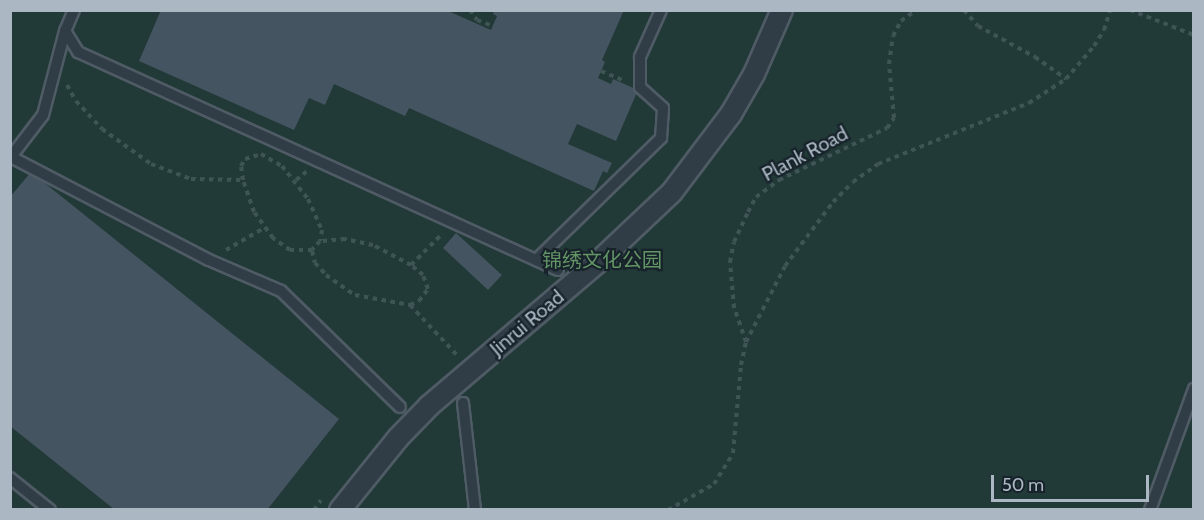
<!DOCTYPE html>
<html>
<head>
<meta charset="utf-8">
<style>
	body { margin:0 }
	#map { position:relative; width:1204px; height:520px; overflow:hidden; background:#1e2c36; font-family:Cabin,"Noto Sans SC",sans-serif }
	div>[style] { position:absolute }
	.green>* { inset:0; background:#213937 }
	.building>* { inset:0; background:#445460 }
	.path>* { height:4px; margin-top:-2px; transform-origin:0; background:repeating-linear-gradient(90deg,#3f5555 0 4.5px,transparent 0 9px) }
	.roads { filter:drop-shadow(2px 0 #4f5b65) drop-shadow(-2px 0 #4f5b65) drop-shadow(0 2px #4f5b65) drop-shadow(0 -2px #4f5b65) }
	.service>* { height:10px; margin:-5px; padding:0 5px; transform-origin:5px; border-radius:5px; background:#313d46 }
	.minor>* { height:20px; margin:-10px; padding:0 10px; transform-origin:10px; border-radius:10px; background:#313d46 }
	span { translate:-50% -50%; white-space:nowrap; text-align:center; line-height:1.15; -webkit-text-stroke:4.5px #17222a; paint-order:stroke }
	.street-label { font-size:20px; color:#abb8c4 }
	.park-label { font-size:20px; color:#629466 }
	.frame { position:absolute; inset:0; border:12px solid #abb8c4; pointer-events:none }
	.scale { position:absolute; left:991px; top:475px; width:158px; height:27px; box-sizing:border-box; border:3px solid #abb8c4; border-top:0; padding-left:8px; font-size:18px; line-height:21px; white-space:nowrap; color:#abb8c4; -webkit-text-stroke:4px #17222a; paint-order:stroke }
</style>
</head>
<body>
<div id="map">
	<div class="green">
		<i style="clip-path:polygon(10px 11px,1193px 11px,1193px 509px,11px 509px)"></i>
	</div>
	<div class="building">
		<i style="clip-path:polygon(161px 10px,446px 10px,491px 30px,497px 16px,493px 14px,494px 10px,624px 10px,602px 60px,605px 62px,598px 78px,611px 84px,613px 79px,638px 90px,616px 141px,577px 124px,568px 144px,612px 163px,607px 173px,603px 171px,594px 191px,409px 108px,405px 116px,334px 84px,325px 105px,309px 98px,294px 130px,139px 61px)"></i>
		<i style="clip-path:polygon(31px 172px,339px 419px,267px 510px,115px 510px,10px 426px,10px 197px)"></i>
		<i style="clip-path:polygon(456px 233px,502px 275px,488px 290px,443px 248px)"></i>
	</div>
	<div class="path">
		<i style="left:470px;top:10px;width:12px;rotate:55deg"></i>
		<i style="left:477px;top:20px;width:17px;rotate:21deg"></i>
		<i style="left:964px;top:10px;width:21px;rotate:49deg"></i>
		<i style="left:978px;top:26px;width:65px;rotate:28.5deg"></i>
		<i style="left:1035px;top:57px;width:38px;rotate:35deg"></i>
		<i style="left:1130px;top:10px;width:69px;rotate:21.3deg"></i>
		<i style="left:601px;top:71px;width:26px;rotate:23deg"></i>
		<i style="left:67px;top:85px;width:18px;rotate:61deg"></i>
		<i style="left:76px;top:101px;width:38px;rotate:47deg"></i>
		<i style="left:102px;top:129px;width:60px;rotate:35.5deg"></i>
		<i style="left:151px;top:164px;width:43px;rotate:20.6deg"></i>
		<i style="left:191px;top:179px;width:52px;rotate:1.1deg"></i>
		<i style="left:261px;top:154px;width:24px;rotate:30deg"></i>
		<i style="left:282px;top:166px;width:42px;rotate:51.8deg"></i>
		<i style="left:308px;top:199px;width:34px;rotate:66deg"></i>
		<i style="left:322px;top:230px;width:11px;rotate:100deg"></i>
		<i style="left:320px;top:241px;width:12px;rotate:132deg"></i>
		<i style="left:312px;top:250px;width:22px;rotate:180deg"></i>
		<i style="left:290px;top:250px;width:21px;rotate:-145deg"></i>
		<i style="left:273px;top:238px;width:32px;rotate:-126deg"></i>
		<i style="left:254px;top:212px;width:34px;rotate:-109deg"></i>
		<i style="left:243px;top:180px;width:14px;rotate:-98deg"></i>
		<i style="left:241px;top:166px;width:8px;rotate:-60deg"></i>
		<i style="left:245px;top:159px;width:17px;rotate:-17deg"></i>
		<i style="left:296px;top:180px;width:14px;rotate:-39deg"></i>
		<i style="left:226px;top:250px;width:44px;rotate:-30.1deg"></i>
		<i style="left:312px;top:251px;width:12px;rotate:76deg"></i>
		<i style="left:315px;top:263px;width:16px;rotate:47deg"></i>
		<i style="left:326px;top:275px;width:35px;rotate:35deg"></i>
		<i style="left:355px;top:295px;width:56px;rotate:10.3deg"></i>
		<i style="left:410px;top:305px;width:10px;rotate:-24deg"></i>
		<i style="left:419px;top:301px;width:15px;rotate:-53deg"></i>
		<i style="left:428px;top:289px;width:15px;rotate:-110deg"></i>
		<i style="left:423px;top:275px;width:16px;rotate:-140deg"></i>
		<i style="left:411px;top:265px;width:43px;rotate:-152.2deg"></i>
		<i style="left:373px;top:245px;width:29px;rotate:-168deg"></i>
		<i style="left:345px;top:239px;width:25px;rotate:175deg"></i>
		<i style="left:411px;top:265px;width:44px;rotate:-45deg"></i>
		<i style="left:410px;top:305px;width:69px;rotate:46.8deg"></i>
		<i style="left:746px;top:342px;width:36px;rotate:-109deg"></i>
		<i style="left:734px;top:308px;width:46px;rotate:-95deg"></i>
		<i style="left:730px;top:262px;width:20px;rotate:-79deg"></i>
		<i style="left:734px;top:242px;width:33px;rotate:-65deg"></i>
		<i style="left:748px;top:212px;width:17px;rotate:-62deg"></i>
		<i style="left:756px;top:197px;width:29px;rotate:-36deg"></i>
		<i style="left:779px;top:180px;width:120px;rotate:-25.7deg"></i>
		<i style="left:887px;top:128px;width:12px;rotate:-55deg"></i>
		<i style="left:894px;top:118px;width:54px;rotate:-95.3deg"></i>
		<i style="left:889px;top:64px;width:28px;rotate:-82deg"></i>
		<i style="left:893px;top:36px;width:17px;rotate:-62deg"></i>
		<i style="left:901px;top:21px;width:19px;rotate:-36deg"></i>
		<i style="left:314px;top:510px;width:12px;rotate:-55deg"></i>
		<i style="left:668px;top:510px;width:53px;rotate:-29.5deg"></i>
		<i style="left:714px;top:484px;width:36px;rotate:-58deg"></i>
		<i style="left:733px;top:453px;width:88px;rotate:-84.8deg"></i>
		<i style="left:741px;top:365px;width:24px;rotate:-78deg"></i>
		<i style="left:746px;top:342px;width:85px;rotate:-62.8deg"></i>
		<i style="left:785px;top:266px;width:80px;rotate:-53.1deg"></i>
		<i style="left:833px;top:202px;width:28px;rotate:-45deg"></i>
		<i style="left:853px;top:182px;width:31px;rotate:-36deg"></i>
		<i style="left:878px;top:164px;width:163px;rotate:-22deg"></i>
		<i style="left:1029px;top:103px;width:44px;rotate:-33deg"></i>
		<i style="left:1066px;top:79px;width:43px;rotate:-49.7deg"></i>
		<i style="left:1094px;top:46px;width:19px;rotate:-58deg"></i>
		<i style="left:1104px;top:30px;width:21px;rotate:-73deg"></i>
	</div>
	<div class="roads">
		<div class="service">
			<i style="left:74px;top:10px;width:23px;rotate:113deg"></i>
			<i style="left:65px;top:31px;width:25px;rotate:58deg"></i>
			<i style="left:78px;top:52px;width:527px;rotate:24.43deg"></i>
			<i style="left:11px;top:157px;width:223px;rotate:27.5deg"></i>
			<i style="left:209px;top:260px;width:78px;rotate:23.3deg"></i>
			<i style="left:281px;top:291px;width:166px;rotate:44.3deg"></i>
			<i style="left:10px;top:158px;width:54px;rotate:-52.5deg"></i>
			<i style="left:43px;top:115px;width:87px;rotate:-75.3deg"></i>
			<i style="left:536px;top:260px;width:175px;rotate:-44.3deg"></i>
			<i style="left:661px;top:138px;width:30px;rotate:-86deg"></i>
			<i style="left:663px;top:108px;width:31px;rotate:-138deg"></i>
			<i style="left:640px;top:87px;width:30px;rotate:-90deg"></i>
			<i style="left:640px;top:57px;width:51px;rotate:-65.9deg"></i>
			<i style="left:463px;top:403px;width:108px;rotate:83.6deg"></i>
			<i style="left:10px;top:478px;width:51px;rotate:38.7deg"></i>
			<i style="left:1150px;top:510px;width:129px;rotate:-70deg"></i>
		</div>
		<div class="minor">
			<i style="left:340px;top:510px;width:92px;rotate:-51.1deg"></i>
			<i style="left:398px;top:438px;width:45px;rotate:-45.9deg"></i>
			<i style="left:429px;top:406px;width:222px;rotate:-40.4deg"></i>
			<i style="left:598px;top:262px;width:102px;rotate:-43.4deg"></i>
			<i style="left:672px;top:192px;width:98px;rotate:-52.9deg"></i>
			<i style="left:731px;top:114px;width:46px;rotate:-60.1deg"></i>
			<i style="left:754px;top:74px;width:70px;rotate:-66.4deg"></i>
		</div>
	</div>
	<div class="street-label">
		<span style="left:805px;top:154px;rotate:-28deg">Plank Road</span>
		<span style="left:527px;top:323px;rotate:-40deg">Jinrui Road</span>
	</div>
	<div class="park-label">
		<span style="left:602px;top:260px">锦绣文化公园</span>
	</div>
	<div class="frame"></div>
	<div class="scale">50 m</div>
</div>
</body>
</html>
